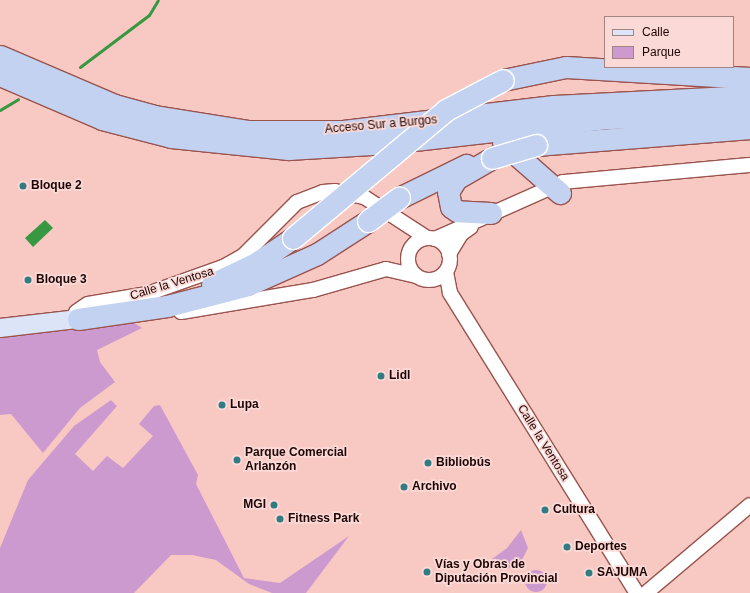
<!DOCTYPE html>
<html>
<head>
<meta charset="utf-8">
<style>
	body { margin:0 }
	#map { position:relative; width:750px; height:593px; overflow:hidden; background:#f8c8c3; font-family:Arial,sans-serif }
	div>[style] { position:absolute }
	.green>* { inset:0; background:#cd9ad0 }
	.round { border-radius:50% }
	.water>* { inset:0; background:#389842 }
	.stream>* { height:3px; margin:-1.5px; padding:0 1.5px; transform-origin:1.5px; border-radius:1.5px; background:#389842 }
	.roads { filter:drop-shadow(1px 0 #99544e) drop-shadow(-1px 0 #99544e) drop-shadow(0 1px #99544e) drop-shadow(0 -1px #99544e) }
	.minor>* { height:14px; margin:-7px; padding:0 7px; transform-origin:7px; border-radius:7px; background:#fff }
	.minor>.ring { margin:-7px; padding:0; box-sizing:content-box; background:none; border:14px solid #fff; border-radius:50% }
	.major>* { height:18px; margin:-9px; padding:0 9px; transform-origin:9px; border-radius:9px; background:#dce4f7 }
	.highway>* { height:21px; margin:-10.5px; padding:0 10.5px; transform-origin:10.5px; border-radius:10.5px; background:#c4d2f1 }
	.bridges { filter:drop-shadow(1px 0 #fff) drop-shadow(-1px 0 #fff) drop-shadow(0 1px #fff) drop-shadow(0 -1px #fff) }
	.highway-bridge>* { height:21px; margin:-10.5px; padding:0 10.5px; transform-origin:10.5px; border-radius:10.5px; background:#c4d2f1 }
	.dots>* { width:11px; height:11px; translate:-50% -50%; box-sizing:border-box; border:2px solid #fad9d6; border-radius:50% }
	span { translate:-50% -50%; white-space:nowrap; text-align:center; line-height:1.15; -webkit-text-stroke:3.5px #fad9d6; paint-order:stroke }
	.street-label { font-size:12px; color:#1e0504 }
	.poi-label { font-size:12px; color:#1e0504; font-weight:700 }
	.left { translate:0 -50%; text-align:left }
	.right { translate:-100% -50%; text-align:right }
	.legend { position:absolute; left:604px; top:16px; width:130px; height:52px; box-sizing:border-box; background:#fad9d6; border:1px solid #a28482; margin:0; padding:5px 7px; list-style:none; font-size:12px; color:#1e0504 }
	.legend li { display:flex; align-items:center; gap:8px; height:20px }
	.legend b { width:20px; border:1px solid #a28482 }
</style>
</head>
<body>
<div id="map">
	<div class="green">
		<i style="clip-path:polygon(133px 322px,142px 328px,97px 350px,100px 362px,115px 382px,80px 408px,43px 453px,11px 414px,0 415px,0 337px)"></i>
		<i style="clip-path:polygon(111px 400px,117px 406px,75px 454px,93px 471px,107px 456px,123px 468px,153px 436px,139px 424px,154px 406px,160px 405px,198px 475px,196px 484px,244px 578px,280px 583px,349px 536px,306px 593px,272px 593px,249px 584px,216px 560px,192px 555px,171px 555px,134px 593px,0 593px,0 548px,28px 480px,74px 426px)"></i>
		<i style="clip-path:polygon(521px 530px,528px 548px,519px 566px,500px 570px,488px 562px,507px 548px)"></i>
		<i class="round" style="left:525px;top:570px;width:22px;height:22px"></i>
	</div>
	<div class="water">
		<i style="clip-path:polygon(45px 220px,53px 228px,33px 247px,25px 238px)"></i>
	</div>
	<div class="stream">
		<i style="left:80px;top:67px;width:86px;rotate:-37deg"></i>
		<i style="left:149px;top:15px;width:17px;rotate:-59deg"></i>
		<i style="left:0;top:110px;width:21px;rotate:-31deg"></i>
	</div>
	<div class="roads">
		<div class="minor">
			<i class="ring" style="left:408px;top:238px;width:28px;height:28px"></i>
			<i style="left:435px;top:239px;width:140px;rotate:-24deg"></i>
			<i style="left:563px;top:182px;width:188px;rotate:-5.2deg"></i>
			<i style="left:449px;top:254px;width:23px;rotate:-59deg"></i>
			<i style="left:461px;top:234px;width:12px;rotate:-35deg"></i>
			<i style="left:446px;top:272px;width:21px;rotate:79deg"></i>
			<i style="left:450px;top:293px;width:354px;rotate:58.1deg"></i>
			<i style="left:76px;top:312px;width:14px;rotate:-34deg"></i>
			<i style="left:88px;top:304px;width:60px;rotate:-9.6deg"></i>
			<i style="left:147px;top:294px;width:81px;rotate:-19.6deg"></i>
			<i style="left:223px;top:267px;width:23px;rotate:-29deg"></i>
			<i style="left:243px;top:256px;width:76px;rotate:-45deg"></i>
			<i style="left:297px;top:202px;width:28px;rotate:-21deg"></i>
			<i style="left:323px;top:192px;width:12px;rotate:-5deg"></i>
			<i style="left:335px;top:191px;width:30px;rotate:12deg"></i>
			<i style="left:364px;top:197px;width:75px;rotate:33.1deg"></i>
			<i style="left:181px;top:312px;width:134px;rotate:-9.5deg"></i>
			<i style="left:313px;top:290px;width:76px;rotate:-16deg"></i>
			<i style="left:386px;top:269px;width:31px;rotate:13deg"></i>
			<i style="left:646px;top:593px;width:136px;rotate:-40.2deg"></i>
		</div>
		<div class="major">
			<i style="left:0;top:328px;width:79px;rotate:-6.6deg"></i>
		</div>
		<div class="highway">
			<i style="left:0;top:56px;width:125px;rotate:23.1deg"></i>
			<i style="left:115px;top:105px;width:41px;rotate:15.4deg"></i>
			<i style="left:155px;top:116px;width:95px;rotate:9.1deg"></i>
			<i style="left:249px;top:131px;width:94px"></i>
			<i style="left:343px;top:131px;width:212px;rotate:-6.8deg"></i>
			<i style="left:554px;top:106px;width:196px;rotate:-2.9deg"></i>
			<i style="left:0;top:75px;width:111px;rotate:23.3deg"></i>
			<i style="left:102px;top:119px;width:71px;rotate:14.6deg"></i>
			<i style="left:171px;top:137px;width:118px;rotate:5.9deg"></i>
			<i style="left:288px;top:149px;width:100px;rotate:-3.4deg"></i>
			<i style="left:388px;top:143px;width:222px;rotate:-6.5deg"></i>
			<i style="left:609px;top:118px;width:141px;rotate:-1.6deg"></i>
			<i style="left:503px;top:80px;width:64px;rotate:-11.7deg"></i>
			<i style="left:566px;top:67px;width:184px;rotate:3.4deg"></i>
			<i style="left:503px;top:143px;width:76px;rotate:41.3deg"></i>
			<i style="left:536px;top:145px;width:215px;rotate:-4.5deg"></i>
			<i style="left:399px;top:198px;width:75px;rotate:-26.2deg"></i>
			<i style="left:491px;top:213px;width:34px;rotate:-177deg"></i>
			<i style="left:457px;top:211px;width:7px;rotate:-146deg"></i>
			<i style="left:451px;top:207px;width:15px;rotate:-101deg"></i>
			<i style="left:448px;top:192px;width:15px;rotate:-58deg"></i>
			<i style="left:456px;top:179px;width:42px;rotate:-30.3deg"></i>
			<i style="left:212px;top:284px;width:49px;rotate:-25.5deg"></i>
			<i style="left:256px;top:263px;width:45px;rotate:-34deg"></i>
			<i style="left:78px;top:319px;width:90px;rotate:-8.3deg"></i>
			<i style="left:167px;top:306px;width:84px;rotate:-14.5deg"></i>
			<i style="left:248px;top:285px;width:76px;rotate:-24.2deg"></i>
			<i style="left:317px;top:254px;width:61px;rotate:-32.9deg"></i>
		</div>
	</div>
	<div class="bridges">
		<div class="highway-bridge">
			<i style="left:492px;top:158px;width:46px;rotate:-16.5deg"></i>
			<i style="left:368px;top:221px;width:39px;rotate:-37deg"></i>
			<i style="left:293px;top:238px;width:199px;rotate:-39.9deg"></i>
			<i style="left:446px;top:110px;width:64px;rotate:-27.8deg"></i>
		</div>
	</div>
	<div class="dots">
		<i style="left:23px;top:186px;background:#337b83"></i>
		<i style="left:28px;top:280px;background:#337b83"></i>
		<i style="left:381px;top:376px;background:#337b83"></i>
		<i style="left:222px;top:405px;background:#337b83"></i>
		<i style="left:237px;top:460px;background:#337b83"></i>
		<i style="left:428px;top:463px;background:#337b83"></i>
		<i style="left:404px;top:487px;background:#337b83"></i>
		<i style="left:274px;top:505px;background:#337b83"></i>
		<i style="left:545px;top:510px;background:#337b83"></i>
		<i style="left:280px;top:519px;background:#337b83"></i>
		<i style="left:567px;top:547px;background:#337b83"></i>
		<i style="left:427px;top:572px;background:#337b83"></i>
		<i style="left:589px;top:573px;background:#337b83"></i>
	</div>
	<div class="street-label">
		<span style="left:381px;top:125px;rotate:-5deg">Acceso Sur a Burgos</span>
		<span style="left:172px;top:284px;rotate:-17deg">Calle la Ventosa</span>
		<span style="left:543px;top:443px;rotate:58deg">Calle la Ventosa</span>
	</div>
	<div class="poi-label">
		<span class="left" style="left:31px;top:186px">Bloque 2</span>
		<span class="left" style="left:36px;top:280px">Bloque 3</span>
		<span class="left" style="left:389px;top:376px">Lidl</span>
		<span class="left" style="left:230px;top:405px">Lupa</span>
		<span class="left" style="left:245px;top:460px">Parque Comercial<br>Arlanzón</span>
		<span class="left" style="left:436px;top:463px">Bibliobús</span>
		<span class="left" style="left:412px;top:487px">Archivo</span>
		<span class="right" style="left:266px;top:505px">MGI</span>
		<span class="left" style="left:553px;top:510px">Cultura</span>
		<span class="left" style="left:288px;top:519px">Fitness Park</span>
		<span class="left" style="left:575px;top:547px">Deportes</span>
		<span class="left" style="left:435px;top:572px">Vías y Obras de<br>Diputación Provincial</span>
		<span class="left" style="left:597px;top:573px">SAJUMA</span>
	</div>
	<ul class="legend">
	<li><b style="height:5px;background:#dce4f7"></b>Calle</li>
	<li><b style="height:11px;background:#cd9ad0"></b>Parque</li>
	</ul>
</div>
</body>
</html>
